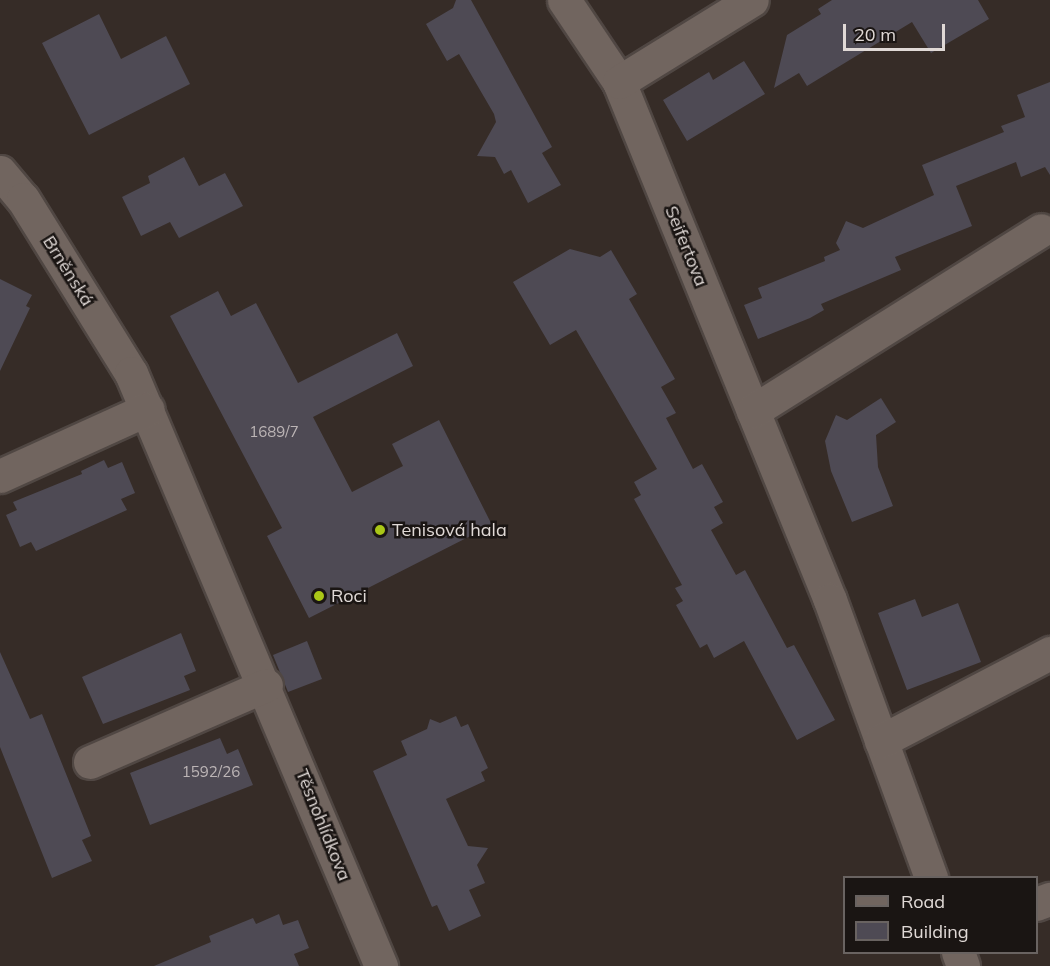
<!DOCTYPE html>
<html>
<head>
<meta charset="utf-8">
<style>
	body { margin:0 }
	#map { position:relative; width:1050px; height:966px; overflow:hidden; background:#362c27; font-family:Mulish,sans-serif }
	div>[style] { position:absolute }
	.building>* { inset:0; background:#4e4a54 }
	.roads { filter:drop-shadow(2px 0 #504743) drop-shadow(-2px 0 #504743) drop-shadow(0 2px #504743) drop-shadow(0 -2px #504743) }
	.minor>* { height:33px; margin:-16.5px; padding:0 16.5px; transform-origin:16.5px; border-radius:16.5px; background:#71655f }
	.dots>* { width:16px; height:16px; translate:-50% -50%; box-sizing:border-box; border:3px solid #1a1513; border-radius:50% }
	span { translate:-50% -50%; white-space:nowrap; text-align:center; line-height:1.15; -webkit-text-stroke:5px #1a1513; paint-order:stroke }
	.number-label { font-size:15px; color:#bcb5b6 }
	.number-label span { -webkit-text-stroke-width:0 }
	.street-label { font-size:18px; color:#e0d9d6 }
	.poi-label { font-size:18px; color:#e0d9d6 }
	.left { translate:0 -50%; text-align:left }
	.legend { position:absolute; left:843px; top:876px; width:195px; height:78px; box-sizing:border-box; background:#1a1513; border:2px solid #696361; margin:0; padding:8px 10px; list-style:none; font-size:18px; color:#e0d9d6 }
	.legend li { display:flex; align-items:center; gap:12px; height:30px }
	.legend b { width:30px; border:2px solid #696361 }
	.scale { position:absolute; left:843px; top:24px; width:102px; height:27px; box-sizing:border-box; border:3px solid #e0d9d6; border-top:0; padding-left:8px; font-size:18px; line-height:21px; white-space:nowrap; color:#e0d9d6; -webkit-text-stroke:4px #1a1513; paint-order:stroke }
</style>
</head>
<body>
<div id="map">
	<div class="building">
		<i style="clip-path:polygon(456px 0,471px 0,552px 147px,542px 153px,561px 185px,528px 203px,511px 170px,504px 174px,495px 157px,477px 156px,496px 122px,494px 114px,459px 54px,447px 61px,426px 24px,453px 8px)"></i>
		<i style="clip-path:polygon(832px 0,978px 0,989px 19px,931px 53px,912px 22px,807px 86px,799px 73px,774px 88px,787px 35px,821px 14px,818px 9px)"></i>
		<i style="clip-path:polygon(99px 14px,121px 59px,166px 36px,190px 84px,89px 135px,42px 43px)"></i>
		<i style="clip-path:polygon(744px 61px,765px 94px,687px 141px,663px 100px,709px 72px,713px 80px)"></i>
		<i style="clip-path:polygon(1050px 82px,1050px 175px,1045px 167px,1021px 177px,1016px 162px,956px 186px,972px 226px,895px 257px,901px 270px,821px 304px,824px 310px,810px 318px,758px 339px,744px 305px,762px 298px,758px 288px,825px 261px,824px 257px,840px 250px,836px 243px,846px 221px,863px 228px,934px 195px,922px 165px,1004px 132px,1001px 126px,1025px 117px,1017px 95px)"></i>
		<i style="clip-path:polygon(184px 157px,199px 186px,225px 173px,243px 206px,179px 238px,170px 222px,141px 236px,122px 197px,150px 183px,148px 176px)"></i>
		<i style="clip-path:polygon(570px 249px,600px 257px,611px 250px,637px 294px,629px 299px,675px 379px,661px 387px,676px 413px,666px 418px,693px 469px,702px 464px,723px 502px,714px 507px,723px 523px,711px 530px,736px 575px,745px 570px,787px 648px,794px 645px,835px 720px,797px 740px,744px 641px,714px 658px,707px 644px,700px 648px,676px 605px,683px 601px,675px 588px,682px 585px,634px 499px,641px 495px,634px 482px,657px 469px,576px 330px,550px 345px,513px 282px)"></i>
		<i style="clip-path:polygon(0 279px,32px 295px,26px 306px,30px 308px,0 371px)"></i>
		<i style="clip-path:polygon(218px 291px,231px 316px,256px 303px,298px 383px,397px 333px,413px 366px,313px 417px,352px 492px,403px 466px,392px 444px,439px 420px,492px 525px,309px 618px,267px 536px,282px 528px,170px 316px)"></i>
		<i style="clip-path:polygon(881px 398px,896px 422px,876px 435px,878px 467px,893px 506px,852px 522px,831px 471px,825px 441px,836px 415px,847px 420px)"></i>
		<i style="clip-path:polygon(104px 460px,108px 468px,122px 462px,135px 493px,121px 499px,127px 510px,36px 551px,31px 542px,20px 547px,6px 515px,17px 510px,13px 502px,82px 474px,81px 471px)"></i>
		<i style="clip-path:polygon(915px 599px,922px 617px,958px 603px,981px 662px,907px 690px,878px 613px)"></i>
		<i style="clip-path:polygon(181px 633px,196px 671px,184px 676px,190px 690px,103px 724px,82px 677px)"></i>
		<i style="clip-path:polygon(307px 641px,322px 679px,288px 692px,273px 655px)"></i>
		<i style="clip-path:polygon(0 652px,30px 719px,42px 714px,91px 836px,82px 840px,92px 861px,52px 878px,0 747px)"></i>
		<i style="clip-path:polygon(456px 716px,461px 727px,468px 724px,488px 768px,481px 772px,485px 781px,446px 799px,468px 846px,488px 848px,477px 865px,485px 883px,469px 890px,481px 916px,449px 931px,437px 905px,432px 907px,373px 771px,407px 755px,401px 741px,427px 729px,430px 719px,440px 723px)"></i>
		<i style="clip-path:polygon(220px 738px,227px 754px,238px 749px,253px 785px,150px 825px,130px 773px)"></i>
		<i style="clip-path:polygon(279px 914px,283px 925px,298px 920px,309px 948px,294px 954px,299px 966px,154px 966px,211px 942px,209px 936px,253px 918px,256px 924px)"></i>
	</div>
	<div class="roads">
		<div class="minor">
			<i style="left:564px;top:0;width:99px;rotate:56.1deg"></i>
			<i style="left:619px;top:82px;width:559px;rotate:67.84deg"></i>
			<i style="left:830px;top:600px;width:296px;rotate:70deg"></i>
			<i style="left:619px;top:82px;width:156px;rotate:-31.7deg"></i>
			<i style="left:0;top:172px;width:35px;rotate:50deg"></i>
			<i style="left:23px;top:199px;width:205px;rotate:58.2deg"></i>
			<i style="left:131px;top:373px;width:644px;rotate:67.14deg"></i>
			<i style="left:753px;top:411px;width:340px;rotate:-32.1deg"></i>
			<i style="left:0;top:476px;width:162px;rotate:-24.4deg"></i>
			<i style="left:881px;top:741px;width:191px;rotate:-27.5deg"></i>
			<i style="left:90px;top:762px;width:192px;rotate:-23.6deg"></i>
			<i style="left:1036px;top:904px;width:15px;rotate:-20deg"></i>
			<i style="left:958px;top:952px;width:15px;rotate:70deg"></i>
		</div>
	</div>
	<div class="dots">
		<i style="left:380px;top:530px;background:#aac717"></i>
		<i style="left:319px;top:596px;background:#aac717"></i>
	</div>
	<div class="number-label">
		<span style="left:274px;top:432px">1689/7</span>
		<span style="left:211px;top:772px">1592/26</span>
	</div>
	<div class="street-label">
		<span style="left:686px;top:246px;rotate:68deg">Seifertova</span>
		<span style="left:68px;top:271px;rotate:58deg">Brněnská</span>
		<span style="left:323px;top:825px;rotate:68deg">Těsnohlídkova</span>
	</div>
	<div class="poi-label">
		<span class="left" style="left:392px;top:530px">Tenisová hala</span>
		<span class="left" style="left:331px;top:596px">Roci</span>
	</div>
	<ul class="legend">
	<li><b style="height:8px;background:#71655f"></b>Road</li>
	<li><b style="height:16px;background:#4e4a54"></b>Building</li>
	</ul>
	<div class="scale">20 m</div>
</div>
</body>
</html>
